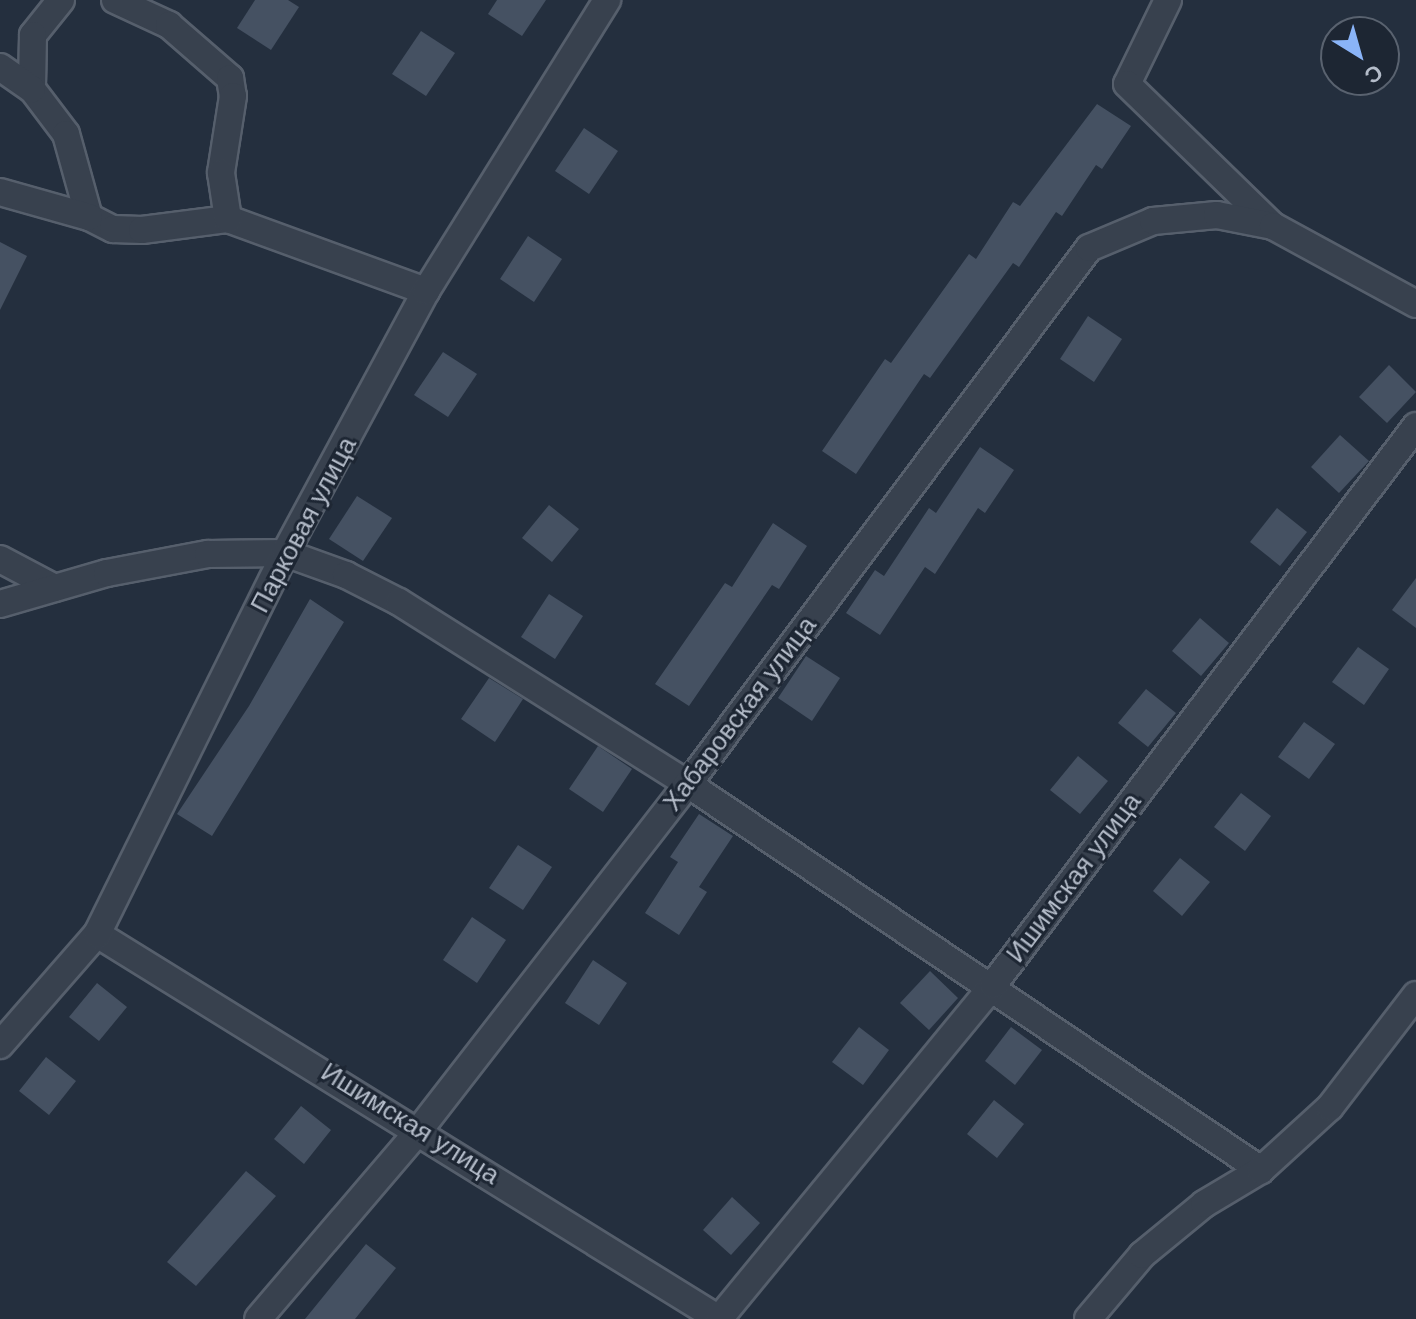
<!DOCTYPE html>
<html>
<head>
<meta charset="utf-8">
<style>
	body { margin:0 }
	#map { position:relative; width:1416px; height:1319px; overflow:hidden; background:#242f3e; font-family:Helvetica,sans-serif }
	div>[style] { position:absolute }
	.building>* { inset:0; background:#455162 }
	.roads { filter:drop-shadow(2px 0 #565f6c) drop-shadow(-2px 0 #565f6c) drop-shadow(0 2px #565f6c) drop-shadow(0 -2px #565f6c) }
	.street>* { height:26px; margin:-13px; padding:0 13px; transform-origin:13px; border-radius:13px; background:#38414e }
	span { translate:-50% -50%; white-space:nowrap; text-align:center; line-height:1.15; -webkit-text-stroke:6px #1d2633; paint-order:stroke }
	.street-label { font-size:26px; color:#b4bcc9 }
	.north { position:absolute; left:1320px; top:16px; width:80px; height:80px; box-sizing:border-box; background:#1d2633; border:2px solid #59626f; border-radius:50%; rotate:143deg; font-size:22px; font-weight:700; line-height:32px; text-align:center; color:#b4bcc9 }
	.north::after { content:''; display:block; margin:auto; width:28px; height:36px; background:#8ab4f8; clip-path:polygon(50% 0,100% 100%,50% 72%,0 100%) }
</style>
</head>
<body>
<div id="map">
	<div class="building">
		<i style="clip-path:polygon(255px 0,288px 0,299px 7px,271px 50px,237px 28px)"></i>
		<i style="clip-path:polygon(497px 0,546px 0,522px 36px,488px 14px)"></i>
		<i style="clip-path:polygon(421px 31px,455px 53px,426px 96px,392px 74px)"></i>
		<i style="clip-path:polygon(1097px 104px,1131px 126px,1102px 169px,1096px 165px,1062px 216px,1056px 212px,1019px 267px,1013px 263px,930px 378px,924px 374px,856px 474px,822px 451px,885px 359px,891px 363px,969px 254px,976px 259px,1013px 202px,1020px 206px)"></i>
		<i style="clip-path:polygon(584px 128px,618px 151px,589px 194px,555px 171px)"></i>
		<i style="clip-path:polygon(528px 236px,562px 259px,534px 302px,500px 279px)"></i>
		<i style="clip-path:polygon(0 242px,27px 256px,0 310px)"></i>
		<i style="clip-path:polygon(1088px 316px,1122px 339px,1094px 382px,1060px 359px)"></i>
		<i style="clip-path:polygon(443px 352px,477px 374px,448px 417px,414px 395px)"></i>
		<i style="clip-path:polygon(1389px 365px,1416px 392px,1387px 423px,1359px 397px)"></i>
		<i style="clip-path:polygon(1340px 435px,1369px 461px,1339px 493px,1311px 467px)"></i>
		<i style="clip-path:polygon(980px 447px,1014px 470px,985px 513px,978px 508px,935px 574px,925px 567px,880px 635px,846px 613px,875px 570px,884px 576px,929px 508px,936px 513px)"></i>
		<i style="clip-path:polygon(357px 496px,392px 518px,363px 561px,329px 539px)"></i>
		<i style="clip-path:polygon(549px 505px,579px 529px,552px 562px,522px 538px)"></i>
		<i style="clip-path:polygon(1277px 508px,1307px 532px,1280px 566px,1250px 542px)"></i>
		<i style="clip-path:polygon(773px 523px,807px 546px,779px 589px,772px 585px,689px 706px,655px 684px,725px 583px,732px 587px)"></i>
		<i style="clip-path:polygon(1416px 578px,1416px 628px,1392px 610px)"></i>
		<i style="clip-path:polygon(549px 594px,583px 616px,555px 659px,521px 637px)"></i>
		<i style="clip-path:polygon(310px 599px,344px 622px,212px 836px,177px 814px,249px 706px)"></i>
		<i style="clip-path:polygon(1200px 618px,1229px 643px,1201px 676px,1172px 651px)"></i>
		<i style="clip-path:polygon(1358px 647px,1389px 669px,1364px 705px,1332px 682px)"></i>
		<i style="clip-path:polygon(806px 656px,840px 678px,812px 721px,778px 698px)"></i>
		<i style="clip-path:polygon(489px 678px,523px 699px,495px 742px,461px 719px)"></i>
		<i style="clip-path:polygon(1146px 689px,1176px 713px,1148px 747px,1118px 723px)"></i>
		<i style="clip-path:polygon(1304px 722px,1335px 744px,1309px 779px,1278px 757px)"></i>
		<i style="clip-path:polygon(598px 746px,632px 769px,603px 812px,569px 789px)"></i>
		<i style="clip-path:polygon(1078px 756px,1108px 781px,1080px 814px,1050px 790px)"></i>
		<i style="clip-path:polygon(1241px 793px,1271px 816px,1245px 851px,1214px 827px)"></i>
		<i style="clip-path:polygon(699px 814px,733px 836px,699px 887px,707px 892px,679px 935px,645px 913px,678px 862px,670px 857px)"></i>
		<i style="clip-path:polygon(518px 845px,552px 867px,523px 910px,489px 888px)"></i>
		<i style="clip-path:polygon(1180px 858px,1210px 882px,1182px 916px,1153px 891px)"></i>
		<i style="clip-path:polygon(472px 917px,506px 940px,477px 983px,443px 960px)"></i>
		<i style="clip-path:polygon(593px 960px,627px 983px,599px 1025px,565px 1003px)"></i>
		<i style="clip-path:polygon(930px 971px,958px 998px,929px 1030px,900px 1003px)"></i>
		<i style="clip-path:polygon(97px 983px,127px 1007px,99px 1041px,69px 1017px)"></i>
		<i style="clip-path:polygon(859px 1027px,889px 1050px,863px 1085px,832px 1062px)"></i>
		<i style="clip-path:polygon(1011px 1027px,1042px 1050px,1015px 1085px,985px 1061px)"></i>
		<i style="clip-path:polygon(46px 1057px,76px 1081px,49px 1115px,19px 1091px)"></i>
		<i style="clip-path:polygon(994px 1100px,1024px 1124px,997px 1158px,967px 1134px)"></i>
		<i style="clip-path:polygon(301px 1106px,331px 1130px,304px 1164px,274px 1139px)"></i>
		<i style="clip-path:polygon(246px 1171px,276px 1196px,196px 1286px,167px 1262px)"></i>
		<i style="clip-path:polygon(732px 1197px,760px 1223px,731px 1255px,703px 1230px)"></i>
		<i style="clip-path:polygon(366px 1244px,396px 1268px,355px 1319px,305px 1319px)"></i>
	</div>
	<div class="roads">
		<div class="street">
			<i style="left:61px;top:0;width:45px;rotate:128.7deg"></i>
			<i style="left:33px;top:35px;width:54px;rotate:91.1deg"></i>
			<i style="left:32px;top:89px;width:56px;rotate:52.9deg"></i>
			<i style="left:66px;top:134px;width:86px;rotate:74.5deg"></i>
			<i style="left:89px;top:217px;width:27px;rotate:27deg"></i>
			<i style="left:113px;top:229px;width:29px;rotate:2deg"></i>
			<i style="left:142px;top:230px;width:87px;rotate:-7.3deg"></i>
			<i style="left:228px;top:219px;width:211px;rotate:20deg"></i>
			<i style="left:115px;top:0;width:60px;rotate:24.8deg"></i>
			<i style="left:169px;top:25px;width:81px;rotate:41deg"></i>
			<i style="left:230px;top:78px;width:18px;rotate:81deg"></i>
			<i style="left:233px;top:96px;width:78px;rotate:98.9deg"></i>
			<i style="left:221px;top:173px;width:47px;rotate:81.3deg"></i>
			<i style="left:1168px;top:0;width:93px;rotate:116deg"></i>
			<i style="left:1127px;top:84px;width:204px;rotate:44.2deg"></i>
			<i style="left:0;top:67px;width:39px;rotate:35deg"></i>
			<i style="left:0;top:192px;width:92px;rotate:15.7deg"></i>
			<i style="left:0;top:559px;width:62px;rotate:27.8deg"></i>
			<i style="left:0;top:604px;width:111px;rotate:-16.2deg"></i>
			<i style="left:107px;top:573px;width:103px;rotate:-10.7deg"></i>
			<i style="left:208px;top:554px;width:77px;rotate:-0.7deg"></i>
			<i style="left:285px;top:553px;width:65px;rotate:19.8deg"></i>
			<i style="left:346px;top:575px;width:59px;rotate:27deg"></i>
			<i style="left:399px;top:602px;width:342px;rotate:32.2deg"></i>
			<i style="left:688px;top:784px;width:691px;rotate:33.97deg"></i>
			<i style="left:97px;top:934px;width:732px;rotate:31.76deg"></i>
			<i style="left:0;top:1045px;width:147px;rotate:-48.9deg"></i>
			<i style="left:97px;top:934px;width:425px;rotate:-63.7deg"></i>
			<i style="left:285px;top:553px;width:298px;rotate:-61.7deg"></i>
			<i style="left:426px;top:291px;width:343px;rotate:-58.1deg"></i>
			<i style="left:258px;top:1319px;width:250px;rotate:-49.5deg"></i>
			<i style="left:420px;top:1129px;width:437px;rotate:-52.2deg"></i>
			<i style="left:688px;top:784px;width:669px;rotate:-53.2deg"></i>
			<i style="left:1089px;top:248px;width:69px;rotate:-22.9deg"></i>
			<i style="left:1153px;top:221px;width:64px;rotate:-5.4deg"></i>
			<i style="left:1217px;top:215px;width:57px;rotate:11.1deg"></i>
			<i style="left:1273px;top:226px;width:163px;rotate:28.6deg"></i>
			<i style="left:719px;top:1319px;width:432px;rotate:-50.6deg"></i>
			<i style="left:993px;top:985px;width:701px;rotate:-52.88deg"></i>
			<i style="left:1088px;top:1319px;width:84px;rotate:-49.8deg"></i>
			<i style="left:1142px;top:1255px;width:80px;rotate:-39.4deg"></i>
			<i style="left:1204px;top:1204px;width:66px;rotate:-30.8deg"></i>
			<i style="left:1261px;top:1170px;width:93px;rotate:-42.4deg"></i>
			<i style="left:1330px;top:1107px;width:141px;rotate:-52.5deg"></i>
		</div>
	</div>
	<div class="street-label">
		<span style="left:304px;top:525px;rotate:-62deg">Парковая улица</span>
		<span style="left:740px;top:714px;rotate:-53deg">Хабаровская улица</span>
		<span style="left:1074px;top:878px;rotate:-53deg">Ишимская улица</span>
		<span style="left:410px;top:1124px;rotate:32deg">Ишимская улица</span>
	</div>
	<div class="north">С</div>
</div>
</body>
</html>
